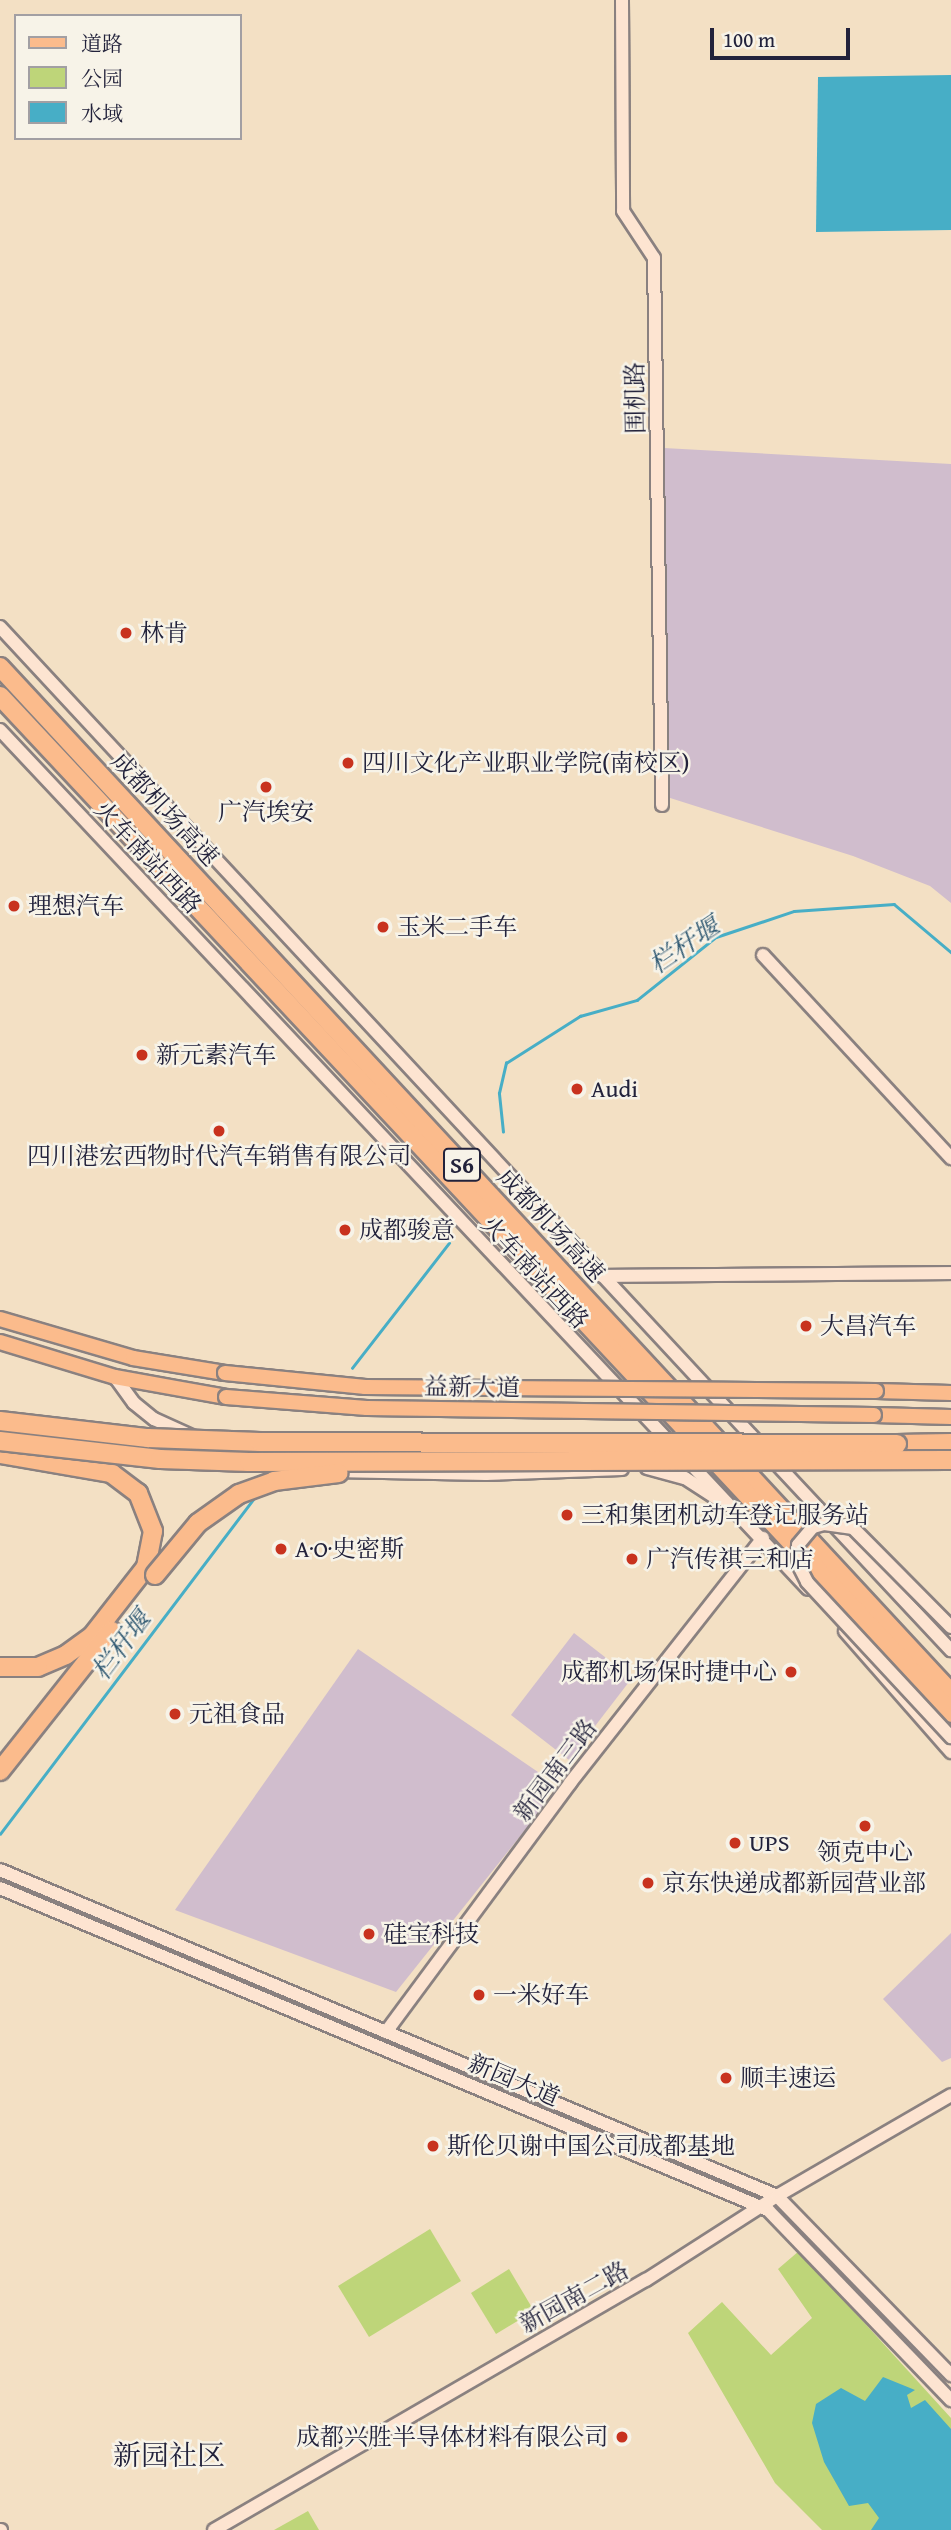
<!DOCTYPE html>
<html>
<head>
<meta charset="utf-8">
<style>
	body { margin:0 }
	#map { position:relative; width:951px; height:2530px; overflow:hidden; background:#f3e0c4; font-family:"Gentium Book Plus","Noto Serif SC",serif }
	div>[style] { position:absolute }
	.industrial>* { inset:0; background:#d0bdcd }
	.green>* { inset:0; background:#bed579 }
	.water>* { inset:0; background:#47aec6 }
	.stream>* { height:2.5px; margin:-1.25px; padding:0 1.25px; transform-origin:1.25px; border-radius:1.25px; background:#47aec6 }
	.roads { filter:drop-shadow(2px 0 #8a8180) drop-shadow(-2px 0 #8a8180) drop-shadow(0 2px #8a8180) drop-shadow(0 -2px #8a8180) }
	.secondary>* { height:12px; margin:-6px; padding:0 6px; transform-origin:6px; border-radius:6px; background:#fde4d1 }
	.primary>* { height:14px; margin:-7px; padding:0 7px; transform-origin:7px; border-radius:7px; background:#fbbb8c }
	.highway>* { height:18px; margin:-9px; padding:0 9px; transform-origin:9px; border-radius:9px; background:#fbbb8c }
	.bridges { filter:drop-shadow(2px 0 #8a8180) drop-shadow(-2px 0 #8a8180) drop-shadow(0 2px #8a8180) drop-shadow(0 -2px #8a8180) }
	.secondary-bridge>* { height:12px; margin:-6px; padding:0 6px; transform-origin:6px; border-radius:6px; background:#fde4d1 }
	.primary-bridge>* { height:14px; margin:-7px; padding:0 7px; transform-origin:7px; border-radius:7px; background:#fbbb8c }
	.highway-bridge>* { height:18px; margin:-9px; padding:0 9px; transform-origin:9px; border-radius:9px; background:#fbbb8c }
	.dots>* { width:19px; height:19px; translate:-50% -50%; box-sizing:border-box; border:4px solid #f7f3e8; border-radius:50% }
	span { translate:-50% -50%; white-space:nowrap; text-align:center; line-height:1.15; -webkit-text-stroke:5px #f7f3e8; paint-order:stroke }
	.shield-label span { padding:2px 5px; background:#f7f3e8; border:2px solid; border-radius:5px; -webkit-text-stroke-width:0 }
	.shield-label { font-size:23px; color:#22223b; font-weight:700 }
	.street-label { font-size:24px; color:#22223b }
	.poi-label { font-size:24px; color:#22223b }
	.left { translate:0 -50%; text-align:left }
	.right { translate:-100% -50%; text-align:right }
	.water-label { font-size:26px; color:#315a73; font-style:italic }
	.quarter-label { font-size:28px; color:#22223b }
	.legend { position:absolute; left:14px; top:14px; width:228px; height:126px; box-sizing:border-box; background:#f7f3e8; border:2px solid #a29fa3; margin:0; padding:9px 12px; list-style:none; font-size:21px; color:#22223b }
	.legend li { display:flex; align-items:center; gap:14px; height:35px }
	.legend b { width:35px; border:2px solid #a29fa3 }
	.scale { position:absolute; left:710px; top:28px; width:140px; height:32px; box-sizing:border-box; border:4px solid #22223b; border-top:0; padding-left:9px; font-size:21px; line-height:24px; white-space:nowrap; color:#22223b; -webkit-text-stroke:5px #f7f3e8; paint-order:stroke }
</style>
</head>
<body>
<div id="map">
	<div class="industrial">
		<i style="clip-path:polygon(664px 448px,951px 464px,951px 903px,930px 886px,853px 856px,667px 797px)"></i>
		<i style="clip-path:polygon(574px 1633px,632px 1678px,569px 1760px,511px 1715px)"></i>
		<i style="clip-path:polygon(358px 1649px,538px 1772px,545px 1805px,396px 1992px,175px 1910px)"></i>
		<i style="clip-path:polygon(951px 1933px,951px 2058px,942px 2062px,883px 1999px)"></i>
	</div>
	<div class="green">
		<i style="clip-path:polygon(430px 2229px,461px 2281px,369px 2337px,338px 2286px)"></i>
		<i style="clip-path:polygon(799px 2251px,951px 2418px,951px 2530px,822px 2530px,775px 2483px,688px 2333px,722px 2302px,771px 2355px,812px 2318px,778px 2269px)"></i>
		<i style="clip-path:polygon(509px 2269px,534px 2311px,496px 2334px,471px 2293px)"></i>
		<i style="clip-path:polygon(308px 2511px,319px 2530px,274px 2530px)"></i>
	</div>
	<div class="water">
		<i style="clip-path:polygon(951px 75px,951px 230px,816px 232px,818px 77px)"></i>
		<i style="clip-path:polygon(883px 2377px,915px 2390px,907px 2395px,911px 2408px,925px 2400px,951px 2429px,951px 2530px,871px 2530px,879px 2518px,868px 2503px,849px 2506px,824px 2462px,812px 2423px,816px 2404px,841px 2388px,865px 2401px)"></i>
	</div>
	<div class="stream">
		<i style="left:503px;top:1132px;width:39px;rotate:-96deg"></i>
		<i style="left:499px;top:1093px;width:31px;rotate:-77deg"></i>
		<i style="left:506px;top:1063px;width:88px;rotate:-32.4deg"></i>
		<i style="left:580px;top:1016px;width:59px;rotate:-15.7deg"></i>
		<i style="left:637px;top:1000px;width:101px;rotate:-38.6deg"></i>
		<i style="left:716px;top:937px;width:82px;rotate:-18.4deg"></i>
		<i style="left:794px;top:911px;width:100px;rotate:-4deg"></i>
		<i style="left:894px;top:904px;width:75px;rotate:40.1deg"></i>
		<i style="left:352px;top:1368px;width:158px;rotate:-52.2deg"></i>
		<i style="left:0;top:1834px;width:424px;rotate:-52.9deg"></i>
	</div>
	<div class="roads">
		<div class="secondary">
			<i style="left:622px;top:0;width:211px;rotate:89.7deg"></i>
			<i style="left:623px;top:211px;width:56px;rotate:56.6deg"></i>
			<i style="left:654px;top:258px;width:547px;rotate:89.16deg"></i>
			<i style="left:0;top:627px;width:1117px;rotate:47.1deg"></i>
			<i style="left:0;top:730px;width:983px;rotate:46.77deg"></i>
			<i style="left:763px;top:955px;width:277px;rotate:47.2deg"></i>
			<i style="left:602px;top:1276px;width:349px;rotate:-0.5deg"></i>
			<i style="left:115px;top:1377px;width:32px;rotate:54deg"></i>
			<i style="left:134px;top:1403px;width:26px;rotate:39deg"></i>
			<i style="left:154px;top:1419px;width:92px;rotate:24.3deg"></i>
			<i style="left:686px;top:1459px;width:178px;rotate:46.8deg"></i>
			<i style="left:772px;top:1459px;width:262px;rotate:46.9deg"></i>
			<i style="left:647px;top:1468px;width:39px;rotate:15deg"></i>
			<i style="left:685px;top:1478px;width:40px;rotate:32.9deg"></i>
			<i style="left:332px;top:1471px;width:154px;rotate:1.1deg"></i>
			<i style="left:486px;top:1474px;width:136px;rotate:-2.1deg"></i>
			<i style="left:845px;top:1631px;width:161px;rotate:48.8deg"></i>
			<i style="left:0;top:1870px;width:843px;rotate:22.76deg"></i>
			<i style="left:777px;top:2196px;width:250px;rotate:45.8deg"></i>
			<i style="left:0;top:1888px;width:833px;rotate:22.75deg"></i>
			<i style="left:768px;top:2210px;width:264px;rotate:46.1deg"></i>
			<i style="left:386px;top:2032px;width:310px;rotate:-53.5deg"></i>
			<i style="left:570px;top:1783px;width:312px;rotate:-51.8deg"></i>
			<i style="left:0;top:2530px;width:1px"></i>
			<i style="left:214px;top:2530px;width:499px;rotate:-30.1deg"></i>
			<i style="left:646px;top:2280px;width:156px;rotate:-32.7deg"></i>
			<i style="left:777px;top:2196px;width:201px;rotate:-30.1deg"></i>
		</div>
		<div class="primary">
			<i style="left:0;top:1319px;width:139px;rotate:16.3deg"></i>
			<i style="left:133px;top:1358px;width:93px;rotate:9.3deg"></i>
			<i style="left:0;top:1342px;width:120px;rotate:16.9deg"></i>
			<i style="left:115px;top:1377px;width:113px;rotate:10.2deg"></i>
			<i style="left:876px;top:1391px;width:75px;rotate:1.5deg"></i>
			<i style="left:874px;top:1415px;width:77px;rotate:1.5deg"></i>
		</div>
		<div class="highway">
			<i style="left:0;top:667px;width:1399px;rotate:47.17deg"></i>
			<i style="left:0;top:696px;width:1392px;rotate:46.92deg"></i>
			<i style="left:897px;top:1444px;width:54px;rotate:-1.1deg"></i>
			<i style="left:0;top:1454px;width:113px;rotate:9.7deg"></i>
			<i style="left:111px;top:1473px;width:34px;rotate:37deg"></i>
			<i style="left:138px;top:1493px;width:41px;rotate:68.5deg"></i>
			<i style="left:153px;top:1531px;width:37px;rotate:101deg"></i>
			<i style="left:146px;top:1567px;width:88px;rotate:128deg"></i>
			<i style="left:92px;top:1636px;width:32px;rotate:144deg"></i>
			<i style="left:66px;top:1655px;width:30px;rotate:157deg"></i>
			<i style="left:38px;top:1667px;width:38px;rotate:180deg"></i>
			<i style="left:0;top:1771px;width:179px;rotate:-51.6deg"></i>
		</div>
	</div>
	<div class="bridges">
		<div class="secondary-bridge">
			<i style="left:951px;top:1627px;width:139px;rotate:-134.7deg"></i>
			<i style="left:853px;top:1528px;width:29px;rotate:-172deg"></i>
			<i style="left:824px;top:1524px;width:11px;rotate:165deg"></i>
			<i style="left:813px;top:1527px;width:23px;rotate:130deg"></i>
			<i style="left:798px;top:1545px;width:17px;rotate:93deg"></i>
			<i style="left:797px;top:1562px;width:22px;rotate:63deg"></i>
			<i style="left:807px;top:1582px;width:212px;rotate:47.1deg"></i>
		</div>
		<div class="primary-bridge">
			<i style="left:225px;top:1373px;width:141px;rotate:5.7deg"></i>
			<i style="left:365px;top:1387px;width:511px;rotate:0.45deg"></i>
			<i style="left:226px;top:1397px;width:141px;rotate:4.5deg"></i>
			<i style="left:367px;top:1408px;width:507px;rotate:0.79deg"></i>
		</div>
		<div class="highway-bridge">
			<i style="left:0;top:1421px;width:149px;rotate:6.6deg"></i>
			<i style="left:148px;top:1438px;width:112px;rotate:2deg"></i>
			<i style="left:260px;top:1442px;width:637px;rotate:0.18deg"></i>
			<i style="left:0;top:1441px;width:161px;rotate:6.4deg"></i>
			<i style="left:160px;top:1459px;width:89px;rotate:1.9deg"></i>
			<i style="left:249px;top:1462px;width:702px;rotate:-0.16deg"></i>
			<i style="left:155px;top:1575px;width:67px;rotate:-50.4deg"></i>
			<i style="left:198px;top:1523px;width:50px;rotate:-35.3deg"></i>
			<i style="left:239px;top:1494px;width:37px;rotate:-20deg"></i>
			<i style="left:274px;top:1481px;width:65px;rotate:-7deg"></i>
		</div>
	</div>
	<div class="dots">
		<i style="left:126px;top:633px;background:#c8321e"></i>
		<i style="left:348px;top:763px;background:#c8321e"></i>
		<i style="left:266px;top:787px;background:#c8321e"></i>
		<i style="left:14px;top:906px;background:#c8321e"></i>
		<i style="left:383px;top:927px;background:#c8321e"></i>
		<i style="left:142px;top:1055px;background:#c8321e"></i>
		<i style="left:577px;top:1089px;background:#c8321e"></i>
		<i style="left:219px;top:1131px;background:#c8321e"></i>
		<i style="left:345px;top:1230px;background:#c8321e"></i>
		<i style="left:806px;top:1326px;background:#c8321e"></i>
		<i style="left:567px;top:1515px;background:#c8321e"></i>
		<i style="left:281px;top:1549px;background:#c8321e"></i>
		<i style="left:632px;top:1559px;background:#c8321e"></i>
		<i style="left:791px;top:1672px;background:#c8321e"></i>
		<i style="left:175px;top:1714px;background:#c8321e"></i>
		<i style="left:865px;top:1826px;background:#c8321e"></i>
		<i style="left:735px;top:1843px;background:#c8321e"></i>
		<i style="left:648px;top:1883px;background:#c8321e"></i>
		<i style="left:369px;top:1934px;background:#c8321e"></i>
		<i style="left:479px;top:1995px;background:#c8321e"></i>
		<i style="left:726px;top:2078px;background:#c8321e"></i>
		<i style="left:433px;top:2146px;background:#c8321e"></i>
		<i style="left:622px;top:2437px;background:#c8321e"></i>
	</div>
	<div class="shield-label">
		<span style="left:462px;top:1165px">S6</span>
	</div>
	<div class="street-label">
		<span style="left:635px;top:398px;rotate:-91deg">围机路</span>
		<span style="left:165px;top:809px;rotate:47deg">成都机场高速</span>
		<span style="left:148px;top:857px;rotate:47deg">火车南站西路</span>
		<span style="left:551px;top:1225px;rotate:47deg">成都机场高速</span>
		<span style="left:535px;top:1272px;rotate:47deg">火车南站西路</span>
		<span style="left:472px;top:1387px;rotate:1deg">益新大道</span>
		<span style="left:555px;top:1770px;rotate:-53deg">新园南三路</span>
		<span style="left:514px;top:2080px;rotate:23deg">新园大道</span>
		<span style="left:574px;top:2297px;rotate:-29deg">新园南二路</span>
	</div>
	<div class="poi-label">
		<span class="left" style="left:140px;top:633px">林肯</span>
		<span class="left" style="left:362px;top:763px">四川文化产业职业学院(南校区)</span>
		<span style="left:266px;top:812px">广汽埃安</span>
		<span class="left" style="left:28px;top:906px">理想汽车</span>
		<span class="left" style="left:397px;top:927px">玉米二手车</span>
		<span class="left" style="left:156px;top:1055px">新元素汽车</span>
		<span class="left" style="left:591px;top:1089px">Audi</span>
		<span style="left:219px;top:1156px">四川港宏西物时代汽车销售有限公司</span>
		<span class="left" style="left:359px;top:1230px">成都骏意</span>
		<span class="left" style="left:820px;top:1326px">大昌汽车</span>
		<span class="left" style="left:581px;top:1515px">三和集团机动车登记服务站</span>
		<span class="left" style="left:295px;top:1549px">A·O·史密斯</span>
		<span class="left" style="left:646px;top:1559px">广汽传祺三和店</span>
		<span class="right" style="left:777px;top:1672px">成都机场保时捷中心</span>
		<span class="left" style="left:189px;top:1714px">元祖食品</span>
		<span class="left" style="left:749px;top:1843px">UPS</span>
		<span style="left:865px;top:1852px">领克中心</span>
		<span class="left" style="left:662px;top:1883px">京东快递成都新园营业部</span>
		<span class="left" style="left:383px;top:1934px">硅宝科技</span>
		<span class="left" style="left:493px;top:1995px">一米好车</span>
		<span class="left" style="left:740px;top:2078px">顺丰速运</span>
		<span class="left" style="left:447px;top:2146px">斯伦贝谢中国公司成都基地</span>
		<span class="right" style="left:608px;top:2437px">成都兴胜半导体材料有限公司</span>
	</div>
	<div class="water-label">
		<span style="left:684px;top:945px;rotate:-34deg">栏杆堰</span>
		<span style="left:121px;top:1645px;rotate:-53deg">栏杆堰</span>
	</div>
	<div class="quarter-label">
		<span style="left:169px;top:2455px">新园社区</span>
	</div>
	<ul class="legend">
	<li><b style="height:9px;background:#fbbb8c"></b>道路</li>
	<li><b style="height:19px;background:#bed579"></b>公园</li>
	<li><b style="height:19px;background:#47aec6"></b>水域</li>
	</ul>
	<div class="scale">100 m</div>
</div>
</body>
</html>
